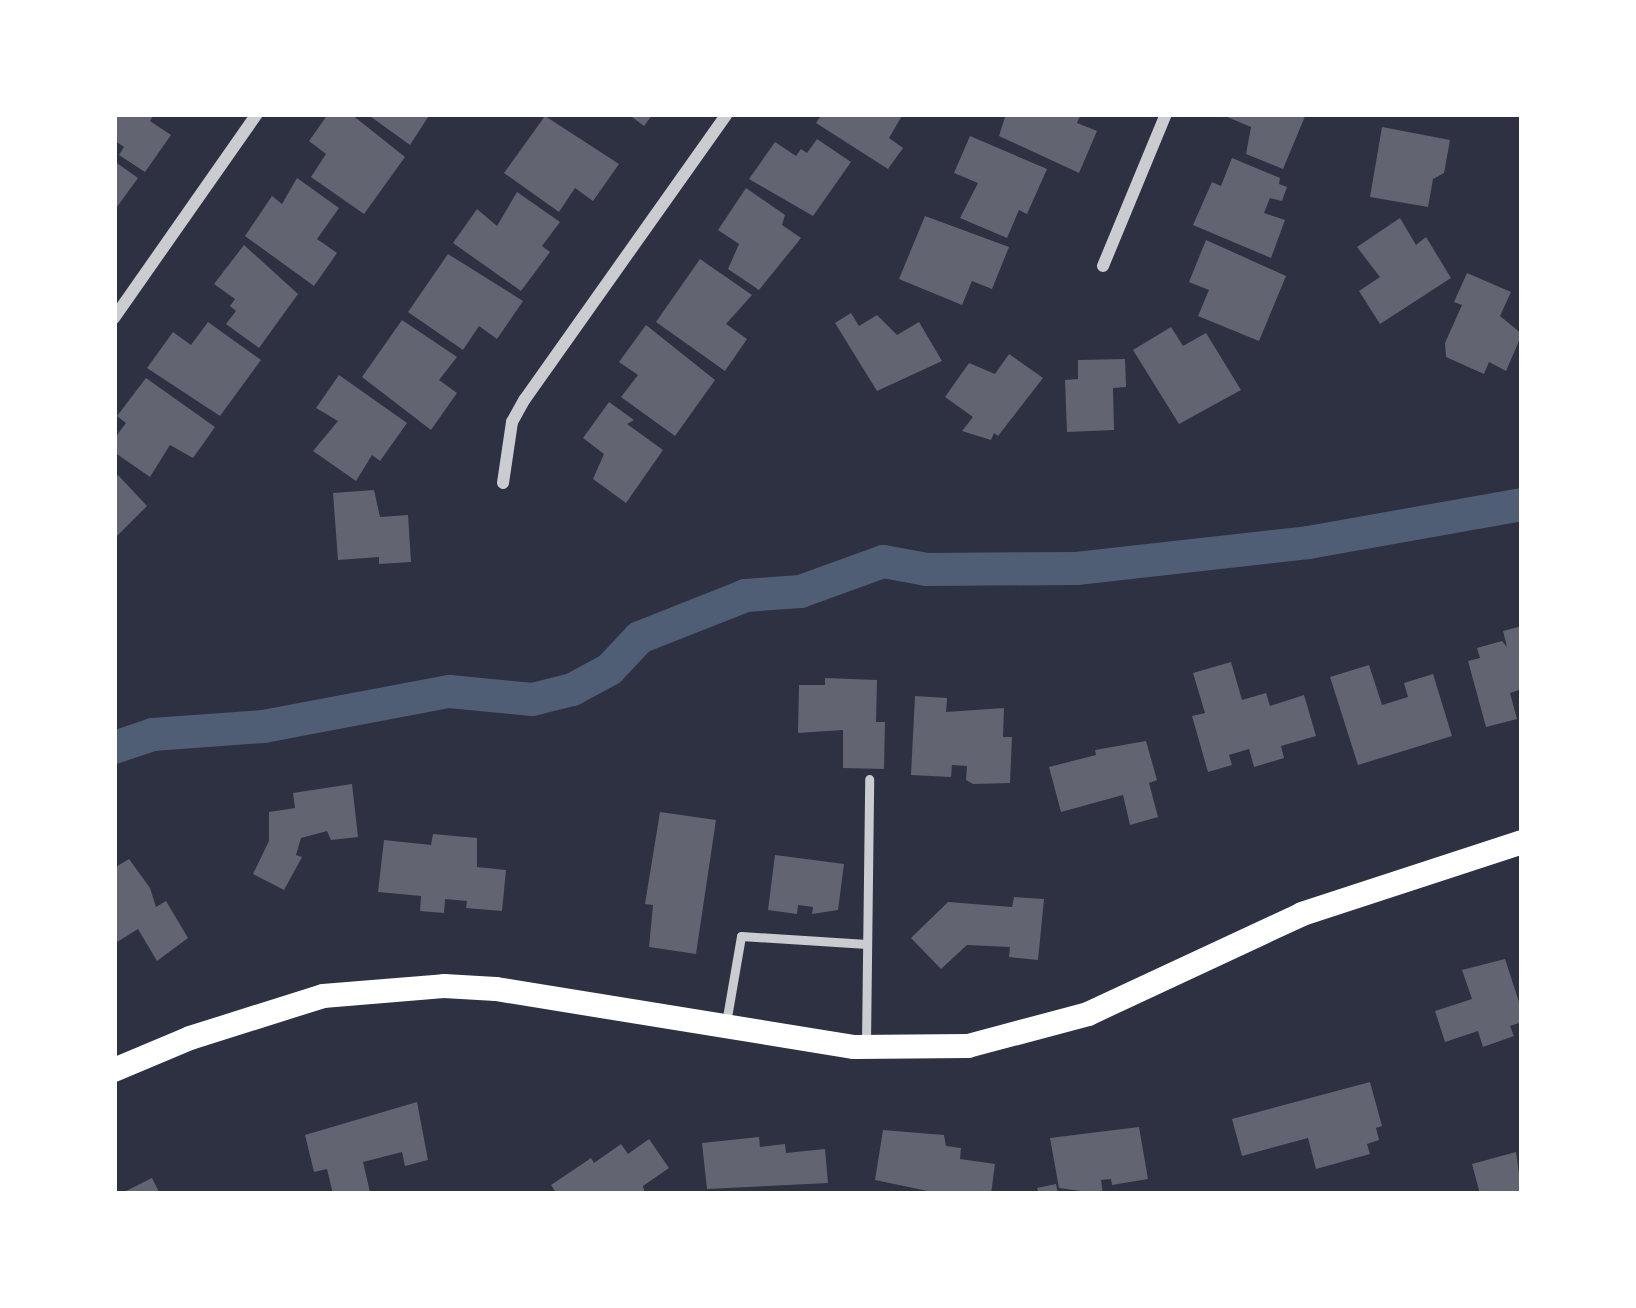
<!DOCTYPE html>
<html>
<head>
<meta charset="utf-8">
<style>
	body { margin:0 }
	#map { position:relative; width:1636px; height:1308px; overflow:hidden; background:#2d3142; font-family:Barlow,sans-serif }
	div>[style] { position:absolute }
	.canal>* { height:33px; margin:-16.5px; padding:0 16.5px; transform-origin:16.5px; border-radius:16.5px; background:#4f5d75 }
	.building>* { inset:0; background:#626471 }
	.service>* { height:9px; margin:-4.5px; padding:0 4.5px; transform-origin:4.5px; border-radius:4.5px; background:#caccd0 }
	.minor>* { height:12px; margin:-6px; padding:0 6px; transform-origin:6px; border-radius:6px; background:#caccd0 }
	.secondary>* { height:24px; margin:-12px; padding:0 12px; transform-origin:12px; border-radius:12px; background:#fff }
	span { translate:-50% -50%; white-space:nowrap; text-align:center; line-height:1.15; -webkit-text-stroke:9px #fff; paint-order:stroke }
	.frame { position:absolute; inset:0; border:117px solid #fff; pointer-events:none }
</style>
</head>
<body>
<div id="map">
	<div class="canal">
		<i style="left:114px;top:747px;width:40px;rotate:-18.9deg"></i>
		<i style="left:152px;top:734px;width:111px;rotate:-4.1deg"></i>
		<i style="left:263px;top:726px;width:189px;rotate:-10.7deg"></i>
		<i style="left:449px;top:691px;width:83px;rotate:5.5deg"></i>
		<i style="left:532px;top:699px;width:41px;rotate:-14deg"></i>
		<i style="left:572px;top:689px;width:42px;rotate:-28.4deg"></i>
		<i style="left:609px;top:669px;width:44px;rotate:-46.8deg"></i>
		<i style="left:639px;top:637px;width:114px;rotate:-21.6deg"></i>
		<i style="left:745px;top:595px;width:55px;rotate:-4.2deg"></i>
		<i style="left:800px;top:591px;width:88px;rotate:-19.9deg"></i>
		<i style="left:883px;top:561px;width:44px;rotate:10.5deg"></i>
		<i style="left:926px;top:569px;width:150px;rotate:-0.4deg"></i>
		<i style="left:1076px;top:568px;width:233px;rotate:-6.4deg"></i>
		<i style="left:1308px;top:542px;width:217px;rotate:-10.1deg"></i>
	</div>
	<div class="building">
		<i style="clip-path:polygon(114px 114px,154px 114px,150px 121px,171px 135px,145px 172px,119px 155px,124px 147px,114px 140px)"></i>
		<i style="clip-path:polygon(328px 114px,351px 114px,405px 157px,364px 214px,311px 177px,326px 154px,309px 141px)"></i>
		<i style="clip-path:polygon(367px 114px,430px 114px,410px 145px)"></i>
		<i style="clip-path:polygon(628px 114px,653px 114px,644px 126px)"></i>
		<i style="clip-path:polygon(822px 114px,903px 114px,889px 138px,903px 148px,888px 169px,816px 123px)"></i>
		<i style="clip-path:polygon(1006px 114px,1081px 114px,1077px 123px,1097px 131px,1079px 173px,999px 136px)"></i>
		<i style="clip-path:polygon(1220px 114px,1306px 114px,1283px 169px,1246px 154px,1251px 127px)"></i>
		<i style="clip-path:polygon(545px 116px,619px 164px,593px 201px,575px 188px,559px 212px,504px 173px)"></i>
		<i style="clip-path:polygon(1382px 127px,1450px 140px,1444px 173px,1433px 179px,1428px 207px,1370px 197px)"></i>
		<i style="clip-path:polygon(970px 136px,1047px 169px,1027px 214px,1019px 210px,1007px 238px,960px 218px,978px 183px,954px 173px)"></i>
		<i style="clip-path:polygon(817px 139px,851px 162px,813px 216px,749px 179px,775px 142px,796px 156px,801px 149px,807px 153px)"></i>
		<i style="clip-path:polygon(1232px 158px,1280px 178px,1279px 184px,1287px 187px,1282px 201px,1270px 198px,1264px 213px,1285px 220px,1271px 258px,1193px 225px,1212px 182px,1221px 186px)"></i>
		<i style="clip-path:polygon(114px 161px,138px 178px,114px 211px)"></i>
		<i style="clip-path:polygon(297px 178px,339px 208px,317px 239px,337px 253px,314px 286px,245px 236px,272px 196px,282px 204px)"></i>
		<i style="clip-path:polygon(746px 188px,785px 215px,782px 225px,801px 238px,759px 290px,728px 269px,739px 244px,718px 230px)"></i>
		<i style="clip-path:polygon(517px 192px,560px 222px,542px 246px,550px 252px,521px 291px,453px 243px,477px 209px,497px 226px)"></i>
		<i style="clip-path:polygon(925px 216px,1009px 247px,992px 289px,972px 281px,962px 305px,899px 279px)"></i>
		<i style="clip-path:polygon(1400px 218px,1416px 245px,1426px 237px,1451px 278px,1380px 324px,1359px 291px,1380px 277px,1357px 247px)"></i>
		<i style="clip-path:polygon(1206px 240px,1286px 276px,1259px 341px,1198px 316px,1209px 290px,1189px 282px)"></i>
		<i style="clip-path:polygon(244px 245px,298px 294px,259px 348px,226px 324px,236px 311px,230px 306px,235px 299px,214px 284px)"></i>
		<i style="clip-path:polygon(448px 254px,523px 301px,497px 339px,479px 326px,463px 350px,408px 312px)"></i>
		<i style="clip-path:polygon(700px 259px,752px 295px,726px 324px,747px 339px,725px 371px,656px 322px)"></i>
		<i style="clip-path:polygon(1467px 273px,1511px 292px,1500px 316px,1522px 334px,1506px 371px,1489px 362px,1484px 374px,1446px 357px,1445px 343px,1462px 305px,1454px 302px)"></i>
		<i style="clip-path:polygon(851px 313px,859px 326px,877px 315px,897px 335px,919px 322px,942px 361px,877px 391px,835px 323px)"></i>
		<i style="clip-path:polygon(402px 320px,457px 357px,439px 380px,457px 393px,431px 430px,362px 377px)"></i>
		<i style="clip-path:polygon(208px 322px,261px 360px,220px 416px,147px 368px,173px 332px,191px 345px)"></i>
		<i style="clip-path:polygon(646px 325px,715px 380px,675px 436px,621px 397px,638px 375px,619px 362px)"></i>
		<i style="clip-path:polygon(1171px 327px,1183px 346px,1206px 333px,1241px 390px,1179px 424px,1133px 350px)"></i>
		<i style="clip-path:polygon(1009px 354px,1043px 378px,998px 436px,994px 433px,991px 440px,962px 431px,973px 417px,945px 397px,969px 363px,995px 374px)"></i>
		<i style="clip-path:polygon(1125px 359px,1126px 387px,1113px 388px,1114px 430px,1067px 432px,1065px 380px,1078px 379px,1078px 360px)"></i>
		<i style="clip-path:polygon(339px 375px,407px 423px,380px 461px,372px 455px,356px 481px,313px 451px,338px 421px,316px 408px)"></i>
		<i style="clip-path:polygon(146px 378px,215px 427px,193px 458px,170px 445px,150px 477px,114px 452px,114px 439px,126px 423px,117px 416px)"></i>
		<i style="clip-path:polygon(609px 402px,634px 420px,627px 424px,663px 450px,626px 503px,593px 479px,604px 454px,583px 438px)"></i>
		<i style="clip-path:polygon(118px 475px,147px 506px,114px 539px,114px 479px)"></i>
		<i style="clip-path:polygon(374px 490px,380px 517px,408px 515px,411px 562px,379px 564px,379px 557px,338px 560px,333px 493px)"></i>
		<i style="clip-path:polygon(1522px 626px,1522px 689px,1510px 693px,1517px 719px,1486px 727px,1468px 661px,1480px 658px,1477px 648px,1502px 641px,1507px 647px,1503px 631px)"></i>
		<i style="clip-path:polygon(1231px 662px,1242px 700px,1266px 693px,1270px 706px,1304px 695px,1316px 736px,1281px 746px,1284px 758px,1254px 767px,1249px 749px,1229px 755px,1232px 765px,1208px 772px,1192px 716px,1205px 713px,1193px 673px)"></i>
		<i style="clip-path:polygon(1369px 665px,1382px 705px,1408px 697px,1404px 683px,1433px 674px,1452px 736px,1358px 765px,1330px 677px)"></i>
		<i style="clip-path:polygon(825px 678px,877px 680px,876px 722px,885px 722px,884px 769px,843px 768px,843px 730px,798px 733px,799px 685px,825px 685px)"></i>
		<i style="clip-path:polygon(915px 696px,947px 698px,946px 712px,1004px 708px,1003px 737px,1012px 737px,1010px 783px,973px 784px,966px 780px,967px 766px,952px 765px,951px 777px,911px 775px)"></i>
		<i style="clip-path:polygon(1146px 741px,1157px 780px,1149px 783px,1158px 817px,1130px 825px,1123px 795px,1061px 812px,1049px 767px,1096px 755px,1095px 750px)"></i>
		<i style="clip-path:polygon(352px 784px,358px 837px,331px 840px,327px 831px,301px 838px,296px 855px,302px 857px,284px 890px,253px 874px,269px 841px,269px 812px,295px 808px,293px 793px)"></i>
		<i style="clip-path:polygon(660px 812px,716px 820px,696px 954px,649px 947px,653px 905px,645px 904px)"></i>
		<i style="clip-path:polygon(433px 834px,477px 838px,477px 867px,506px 870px,502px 911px,466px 908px,467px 901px,445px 899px,444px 913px,420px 911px,421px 896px,378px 892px,384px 840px,431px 845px)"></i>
		<i style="clip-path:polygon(775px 855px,844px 864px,838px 910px,812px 914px,813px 907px,798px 905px,797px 914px,768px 910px)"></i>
		<i style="clip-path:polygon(129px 859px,150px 888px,156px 907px,166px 901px,188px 938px,157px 961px,138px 929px,114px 944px,114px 868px)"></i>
		<i style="clip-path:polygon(1014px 897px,1044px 899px,1038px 960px,1009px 957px,1010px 947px,967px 945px,941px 969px,911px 938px,948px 902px,1012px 907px)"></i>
		<i style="clip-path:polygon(1505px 959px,1522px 1011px,1522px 1022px,1510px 1026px,1514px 1036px,1483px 1047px,1478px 1031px,1445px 1042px,1435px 1011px,1472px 999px,1462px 970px)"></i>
		<i style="clip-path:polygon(1370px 1082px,1382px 1126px,1376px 1128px,1379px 1140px,1367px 1144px,1370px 1154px,1316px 1169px,1308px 1138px,1242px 1156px,1232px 1119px)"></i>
		<i style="clip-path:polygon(417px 1102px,428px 1160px,405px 1166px,402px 1152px,363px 1162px,370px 1192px,333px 1194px,327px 1169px,314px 1172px,305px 1135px)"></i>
		<i style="clip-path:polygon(1139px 1127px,1148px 1179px,1112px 1185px,1111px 1179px,1101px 1180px,1103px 1194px,1059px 1188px,1050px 1138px)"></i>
		<i style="clip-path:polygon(883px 1130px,944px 1135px,946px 1146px,961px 1148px,960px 1159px,995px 1164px,991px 1194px,942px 1194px,875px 1180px)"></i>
		<i style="clip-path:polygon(759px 1137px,760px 1147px,785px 1144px,786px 1153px,825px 1149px,828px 1183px,707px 1189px,702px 1143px)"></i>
		<i style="clip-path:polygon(649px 1139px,669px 1168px,643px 1186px,645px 1194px,557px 1194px,551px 1185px,591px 1158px,594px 1163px,621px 1144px,628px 1154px)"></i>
		<i style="clip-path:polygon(1516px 1152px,1522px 1194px,1480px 1194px,1472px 1164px)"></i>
		<i style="clip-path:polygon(152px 1178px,160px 1194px,120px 1194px)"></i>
		<i style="clip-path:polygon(1056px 1184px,1058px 1194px,1039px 1194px,1037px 1188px)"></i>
	</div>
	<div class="service">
		<i style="left:726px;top:1023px;width:88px;rotate:-80.2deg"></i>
		<i style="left:741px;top:936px;width:126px;rotate:3.6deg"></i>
		<i style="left:866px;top:1042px;width:263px;rotate:-89.3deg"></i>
	</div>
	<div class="minor">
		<i style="left:1103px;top:266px;width:165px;rotate:-67.5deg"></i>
		<i style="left:114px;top:318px;width:249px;rotate:-55deg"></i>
		<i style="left:503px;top:483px;width:62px;rotate:-81.6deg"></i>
		<i style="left:512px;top:422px;width:26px;rotate:-61deg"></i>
		<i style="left:525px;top:399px;width:349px;rotate:-54.7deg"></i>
	</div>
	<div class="secondary">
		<i style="left:114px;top:1070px;width:82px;rotate:-22.8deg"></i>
		<i style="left:190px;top:1038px;width:139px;rotate:-17.5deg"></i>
		<i style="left:323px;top:996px;width:121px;rotate:-4.7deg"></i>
		<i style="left:444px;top:986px;width:52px;rotate:3.3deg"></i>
		<i style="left:496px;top:989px;width:363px;rotate:9.2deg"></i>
		<i style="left:854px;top:1047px;width:114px;rotate:-0.5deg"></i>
		<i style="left:968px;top:1046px;width:124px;rotate:-14.9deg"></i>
		<i style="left:1088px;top:1014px;width:236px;rotate:-25deg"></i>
		<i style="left:1302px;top:914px;width:231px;rotate:-18.1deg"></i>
	</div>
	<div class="frame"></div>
</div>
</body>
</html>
